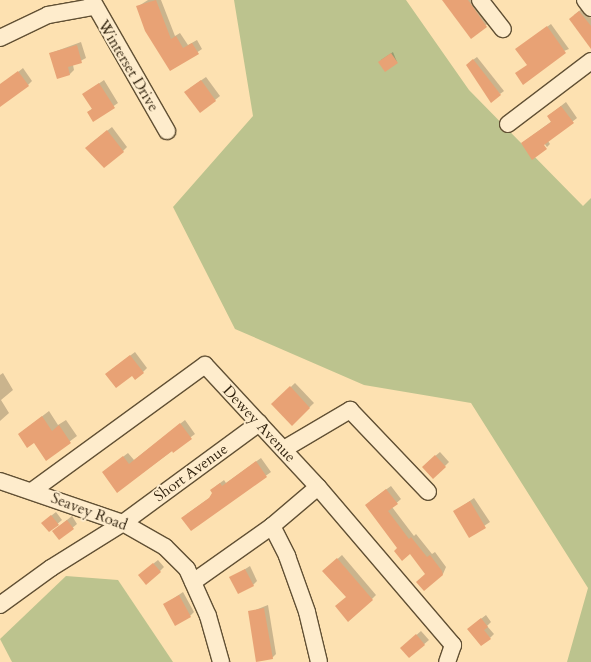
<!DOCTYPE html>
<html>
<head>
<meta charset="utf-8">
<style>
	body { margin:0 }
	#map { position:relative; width:591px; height:662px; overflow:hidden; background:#fde1b1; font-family:Cardo,serif }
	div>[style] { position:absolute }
	.green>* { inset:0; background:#bcc38e }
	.shadow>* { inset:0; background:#0003 }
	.building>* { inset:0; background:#e8a275 }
	.roads { filter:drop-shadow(1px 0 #615034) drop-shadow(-1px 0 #615034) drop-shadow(0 1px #615034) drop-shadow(0 -1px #615034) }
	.minor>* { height:16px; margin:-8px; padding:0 8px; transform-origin:8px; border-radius:8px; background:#feeccc }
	span { translate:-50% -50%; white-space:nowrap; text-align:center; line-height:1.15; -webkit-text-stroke:4px #feeccc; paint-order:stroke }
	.street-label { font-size:15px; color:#2d1f0b }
</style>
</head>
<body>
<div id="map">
	<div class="green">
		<i style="clip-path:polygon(234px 0,406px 0,469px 90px,583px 206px,591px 198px,591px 662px,567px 662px,588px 588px,471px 403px,364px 385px,235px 329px,173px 207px,253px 116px)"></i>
		<i style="clip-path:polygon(66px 576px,118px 580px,173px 662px,12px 662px,0 639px)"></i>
	</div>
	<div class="shadow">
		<i style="clip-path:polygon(148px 0,161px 0,175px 36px,180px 33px,188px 45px,197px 40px,202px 49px,171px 70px,137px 7px)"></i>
		<i style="clip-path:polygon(443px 0,474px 0,490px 22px,471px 37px)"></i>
		<i style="clip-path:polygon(583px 8px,591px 18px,591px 36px,574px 15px)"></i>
		<i style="clip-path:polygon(551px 24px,569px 49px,528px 65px,521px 46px)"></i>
		<i style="clip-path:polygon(81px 42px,86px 58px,73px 65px,74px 70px,70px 74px,58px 78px,51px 53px)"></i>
		<i style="clip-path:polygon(393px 52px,397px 62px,381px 60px)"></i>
		<i style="clip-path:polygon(477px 57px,504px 91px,500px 94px,470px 62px)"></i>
		<i style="clip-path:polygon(23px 68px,32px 81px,28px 85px,0 87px)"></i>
		<i style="clip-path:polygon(206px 77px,220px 96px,200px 112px,190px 88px)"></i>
		<i style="clip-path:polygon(104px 80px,118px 103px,93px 120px,88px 112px,93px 108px,84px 94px)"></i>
		<i style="clip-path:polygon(566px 102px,577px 118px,548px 141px,550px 144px,547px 147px,541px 139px,522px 143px,552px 121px,548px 116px)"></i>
		<i style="clip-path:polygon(112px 127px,127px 147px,123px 151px,90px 144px)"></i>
		<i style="clip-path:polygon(135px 352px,147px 368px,143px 372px,132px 374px,111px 370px)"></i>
		<i style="clip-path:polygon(3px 373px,13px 390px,1px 400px,9px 413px,0 421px,0 375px)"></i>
		<i style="clip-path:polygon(295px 383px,314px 403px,292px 424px,273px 404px)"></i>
		<i style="clip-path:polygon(49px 411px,58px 425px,66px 420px,77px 436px,46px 459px,34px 441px,19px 434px)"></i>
		<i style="clip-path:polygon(185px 420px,195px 434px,118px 491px,103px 472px,128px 453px,134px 460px)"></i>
		<i style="clip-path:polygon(440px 452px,449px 462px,445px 466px,427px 463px)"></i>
		<i style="clip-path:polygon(261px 458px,271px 472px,192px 529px,187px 514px,212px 496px,216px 486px,224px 480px,226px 483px)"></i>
		<i style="clip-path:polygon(391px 486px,401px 499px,392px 507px,414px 536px,416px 534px,432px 554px,435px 552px,446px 567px,443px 574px,427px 574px,410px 553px,398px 548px,370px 501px)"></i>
		<i style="clip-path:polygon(474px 498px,490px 522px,469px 536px,454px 512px)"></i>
		<i style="clip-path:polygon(56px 512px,62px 520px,49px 531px,47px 519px)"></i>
		<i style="clip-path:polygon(72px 516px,77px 524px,59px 539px,58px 527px)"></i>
		<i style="clip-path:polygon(342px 555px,376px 595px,372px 599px,347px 597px,324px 571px)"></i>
		<i style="clip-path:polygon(158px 560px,164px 567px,160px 571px,144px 571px)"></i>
		<i style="clip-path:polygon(250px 566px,257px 581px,253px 585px,231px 578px)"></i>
		<i style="clip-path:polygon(183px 592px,194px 612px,190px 616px,164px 605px)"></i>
		<i style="clip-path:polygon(268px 605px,276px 654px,272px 658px,250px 612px)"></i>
		<i style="clip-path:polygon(486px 615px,491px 622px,487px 626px,494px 634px,490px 638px,473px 625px)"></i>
		<i style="clip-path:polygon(421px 631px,429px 640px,409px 657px,406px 644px)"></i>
	</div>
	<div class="building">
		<i style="clip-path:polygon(156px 0,171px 39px,176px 36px,183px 48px,192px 43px,199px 54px,170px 71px,145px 31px,136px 6px)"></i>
		<i style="clip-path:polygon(442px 0,468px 0,487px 27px,471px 39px)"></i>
		<i style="clip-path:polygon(579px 11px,591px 26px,591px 49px,569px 19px)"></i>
		<i style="clip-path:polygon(547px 26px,566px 53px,523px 85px,515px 73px,527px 65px,515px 49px)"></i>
		<i style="clip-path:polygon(77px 45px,82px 63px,68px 67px,70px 75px,57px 79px,49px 53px)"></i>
		<i style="clip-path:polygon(391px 53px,398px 63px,385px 72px,378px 62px)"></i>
		<i style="clip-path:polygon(473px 59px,501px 95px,491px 103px,466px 65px)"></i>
		<i style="clip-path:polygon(18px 71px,29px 86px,0 107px,0 84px)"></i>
		<i style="clip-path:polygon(201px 80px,216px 101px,200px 113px,184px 92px)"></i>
		<i style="clip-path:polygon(99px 83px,115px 108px,93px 122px,87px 112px,92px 109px,82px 94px)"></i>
		<i style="clip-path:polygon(561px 106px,574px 123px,544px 145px,547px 149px,532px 160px,521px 143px,551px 122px,547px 116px)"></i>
		<i style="clip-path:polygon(107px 130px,124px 152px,104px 168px,85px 148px)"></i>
		<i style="clip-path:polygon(130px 355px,144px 373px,135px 380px,132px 376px,116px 388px,105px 374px)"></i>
		<i style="clip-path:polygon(290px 386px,310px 408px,292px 426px,271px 404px)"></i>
		<i style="clip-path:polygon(42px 416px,52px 431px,59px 425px,71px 443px,46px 461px,34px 443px,27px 448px,18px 434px)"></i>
		<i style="clip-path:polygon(180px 423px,192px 439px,173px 453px,172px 451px,117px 493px,102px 472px,123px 456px,129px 464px)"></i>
		<i style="clip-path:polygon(435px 455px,446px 467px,433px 479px,422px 467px)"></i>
		<i style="clip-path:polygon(256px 461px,267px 477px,191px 531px,181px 518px,209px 498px,212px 493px,210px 490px,220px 483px,222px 486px)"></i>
		<i style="clip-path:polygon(386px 489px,398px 504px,388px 511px,409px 539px,411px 537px,427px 557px,430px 555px,442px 571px,443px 575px,424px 591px,416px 582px,425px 574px,410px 554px,402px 561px,394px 551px,397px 548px,365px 505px)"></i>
		<i style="clip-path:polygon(470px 501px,486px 528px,469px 538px,453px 511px)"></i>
		<i style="clip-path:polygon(51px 515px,59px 525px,49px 532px,41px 523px)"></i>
		<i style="clip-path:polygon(67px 520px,74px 529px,59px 540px,52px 531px)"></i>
		<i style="clip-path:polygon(337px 558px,373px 600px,348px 622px,335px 606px,346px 597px,322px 571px)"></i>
		<i style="clip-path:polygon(153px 563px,161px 572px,146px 585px,138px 575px)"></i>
		<i style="clip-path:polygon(245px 569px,254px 586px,238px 594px,229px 577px)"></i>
		<i style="clip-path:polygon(179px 595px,191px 617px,175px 626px,163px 604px)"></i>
		<i style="clip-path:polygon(264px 608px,273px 659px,256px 662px,248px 611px)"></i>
		<i style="clip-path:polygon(481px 618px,488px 627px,484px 630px,491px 639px,481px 646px,467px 629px)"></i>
		<i style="clip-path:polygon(416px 634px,425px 645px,409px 658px,400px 648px)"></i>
	</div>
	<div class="roads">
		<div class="minor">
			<i style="left:92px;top:0;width:151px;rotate:60.2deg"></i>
			<i style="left:480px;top:0;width:37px;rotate:52deg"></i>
			<i style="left:585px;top:0;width:10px;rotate:53deg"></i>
			<i style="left:0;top:38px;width:53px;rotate:-25.6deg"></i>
			<i style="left:48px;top:15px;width:46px;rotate:-10.1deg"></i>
			<i style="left:508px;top:124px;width:104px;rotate:-37.2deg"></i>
			<i style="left:284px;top:449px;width:77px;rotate:-30.6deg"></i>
			<i style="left:350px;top:410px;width:113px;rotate:46.4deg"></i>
			<i style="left:0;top:481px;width:130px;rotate:18.9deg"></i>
			<i style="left:123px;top:523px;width:48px;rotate:29.7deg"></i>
			<i style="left:165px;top:547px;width:31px;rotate:45deg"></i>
			<i style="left:187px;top:569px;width:51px;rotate:65.9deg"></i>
			<i style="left:208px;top:616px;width:48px;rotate:74.2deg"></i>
			<i style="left:32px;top:491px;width:214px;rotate:-36.1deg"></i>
			<i style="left:205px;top:365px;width:166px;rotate:47.2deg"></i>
			<i style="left:318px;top:487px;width:208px;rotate:49.5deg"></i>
			<i style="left:453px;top:645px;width:18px;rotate:109deg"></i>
			<i style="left:272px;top:526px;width:34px;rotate:63deg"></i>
			<i style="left:287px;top:556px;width:59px;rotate:70.3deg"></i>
			<i style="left:307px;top:612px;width:51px;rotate:76.5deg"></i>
			<i style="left:193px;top:582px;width:97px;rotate:-35.3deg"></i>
			<i style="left:272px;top:526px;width:60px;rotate:-40.3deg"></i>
			<i style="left:0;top:605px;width:63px;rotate:-36deg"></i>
			<i style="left:51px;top:568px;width:85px;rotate:-32deg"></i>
			<i style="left:123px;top:523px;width:169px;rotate:-36.3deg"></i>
		</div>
	</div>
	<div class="street-label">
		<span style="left:128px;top:66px;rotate:59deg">Winterset Drive</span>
		<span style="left:259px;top:424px;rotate:47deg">Dewey Avenue</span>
		<span style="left:191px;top:473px;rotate:-36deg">Short Avenue</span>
		<span style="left:89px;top:512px;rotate:21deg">Seavey Road</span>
	</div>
</div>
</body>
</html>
